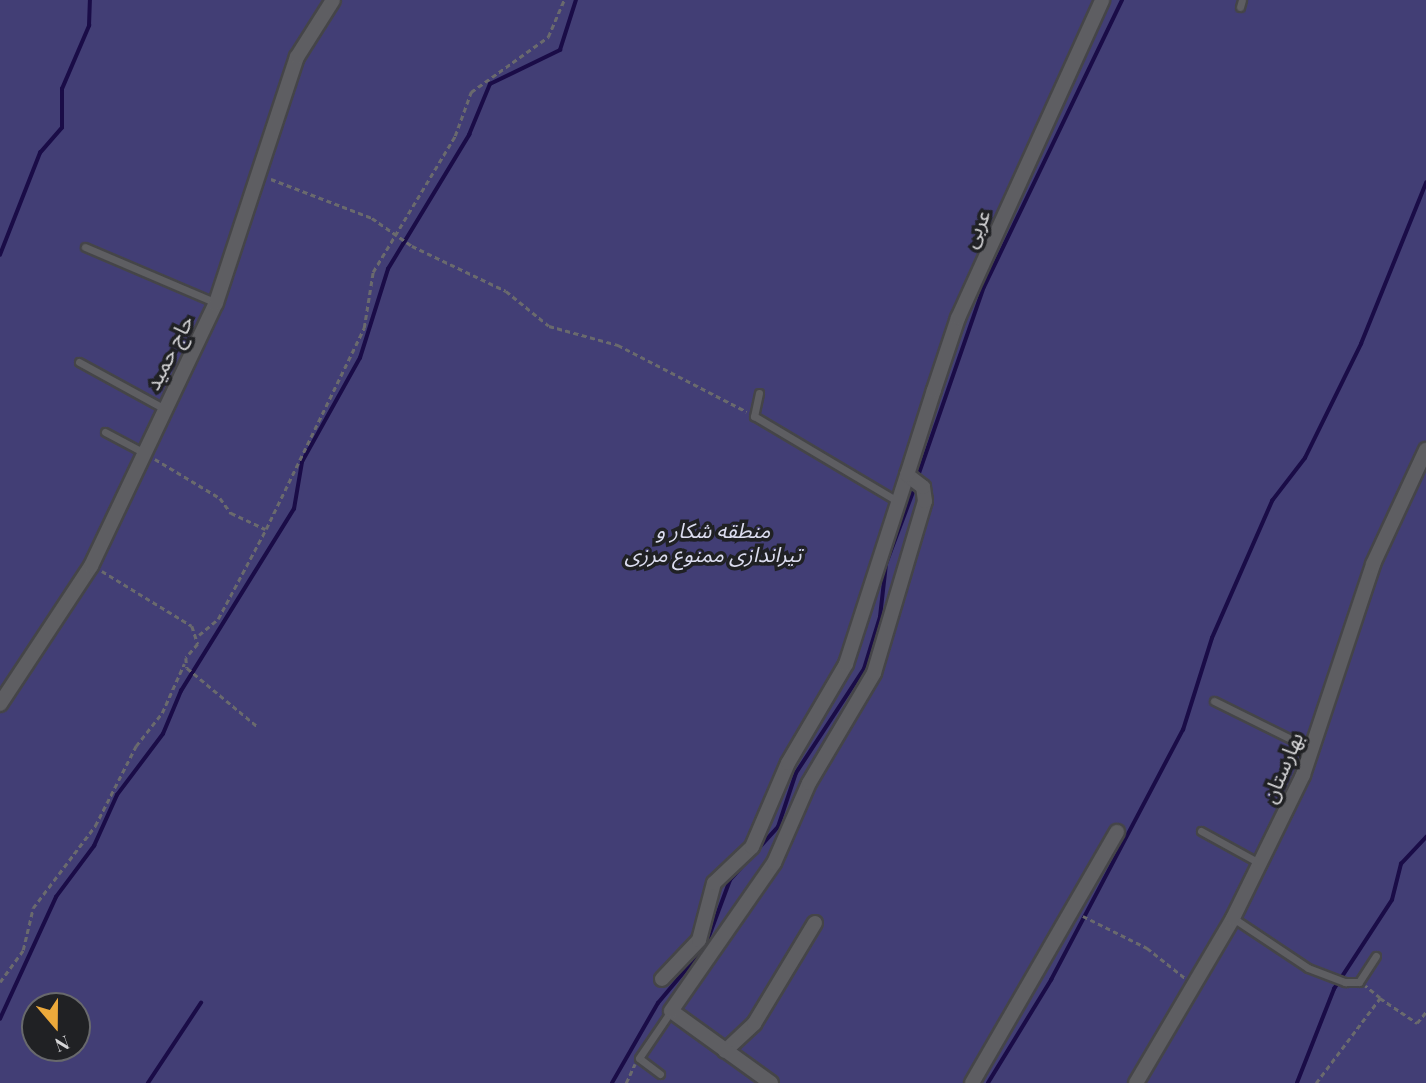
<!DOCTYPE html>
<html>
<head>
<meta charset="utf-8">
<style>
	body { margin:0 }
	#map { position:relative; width:1426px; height:1083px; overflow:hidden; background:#2a2a2e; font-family:"Playfair Display","Noto Sans Arabic",serif }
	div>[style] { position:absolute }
	.green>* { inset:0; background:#423e75 }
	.stream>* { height:3.5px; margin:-1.75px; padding:0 1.75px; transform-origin:1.75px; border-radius:1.75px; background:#1a0c47 }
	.path>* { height:2.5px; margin-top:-1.25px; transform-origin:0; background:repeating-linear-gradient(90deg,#6a6a6d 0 5px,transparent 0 8.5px) }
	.roads { filter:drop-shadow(2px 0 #454548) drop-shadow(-2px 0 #454548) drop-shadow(0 2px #454548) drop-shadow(0 -2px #454548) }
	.service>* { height:7px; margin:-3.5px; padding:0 3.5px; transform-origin:3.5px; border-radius:3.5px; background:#5e5e62 }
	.minor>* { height:14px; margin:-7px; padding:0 7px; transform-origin:7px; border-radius:7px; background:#5e5e62 }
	span { translate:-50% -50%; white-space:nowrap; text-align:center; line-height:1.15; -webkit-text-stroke:7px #202124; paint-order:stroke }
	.street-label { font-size:21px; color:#d5d5d7 }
	.park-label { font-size:21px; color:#dbdcef; font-style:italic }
	.north { position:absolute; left:21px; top:992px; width:70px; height:70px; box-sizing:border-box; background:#202124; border:2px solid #68696c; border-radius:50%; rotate:160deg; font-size:19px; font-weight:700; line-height:28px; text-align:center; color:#d5d5d7 }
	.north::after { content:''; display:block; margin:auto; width:24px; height:32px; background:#eca93b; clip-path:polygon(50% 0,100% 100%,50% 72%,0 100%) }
</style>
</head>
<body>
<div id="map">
	<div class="green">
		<i style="clip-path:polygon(evenodd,0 0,1426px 0,1426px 1083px,0 1083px,0 0,35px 1006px,77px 1006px,77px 1048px,35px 1048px,35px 1006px)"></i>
	</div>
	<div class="stream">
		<i style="left:0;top:255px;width:110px;rotate:-68.6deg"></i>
		<i style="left:40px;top:153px;width:33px;rotate:-49deg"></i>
		<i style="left:62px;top:128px;width:39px;rotate:-90deg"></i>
		<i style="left:62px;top:89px;width:69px;rotate:-66.8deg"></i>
		<i style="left:89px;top:26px;width:26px;rotate:-88deg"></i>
		<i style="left:917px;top:479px;width:203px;rotate:-70.8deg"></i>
		<i style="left:984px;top:287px;width:318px;rotate:-64.3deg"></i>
		<i style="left:0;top:1019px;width:134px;rotate:-65.3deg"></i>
		<i style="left:56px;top:897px;width:64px;rotate:-53.3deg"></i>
		<i style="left:94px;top:846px;width:56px;rotate:-65.7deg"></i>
		<i style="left:117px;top:795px;width:76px;rotate:-53deg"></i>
		<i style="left:163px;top:734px;width:47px;rotate:-67.3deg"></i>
		<i style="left:181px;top:691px;width:214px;rotate:-58.2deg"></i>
		<i style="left:294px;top:509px;width:48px;rotate:-80.3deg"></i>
		<i style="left:302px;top:462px;width:119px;rotate:-60.9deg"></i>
		<i style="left:360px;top:358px;width:93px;rotate:-72.5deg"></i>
		<i style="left:388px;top:269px;width:157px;rotate:-58.8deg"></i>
		<i style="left:469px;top:135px;width:55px;rotate:-67.6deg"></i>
		<i style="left:490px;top:84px;width:78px;rotate:-25.9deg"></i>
		<i style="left:560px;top:50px;width:52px;rotate:-72.3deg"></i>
		<i style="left:148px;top:1083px;width:96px;rotate:-56.5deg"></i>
		<i style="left:612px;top:1083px;width:92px;rotate:-60.1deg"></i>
		<i style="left:658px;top:1003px;width:73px;rotate:-50deg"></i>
		<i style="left:705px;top:947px;width:72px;rotate:-69.5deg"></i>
		<i style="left:730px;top:880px;width:72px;rotate:-47.8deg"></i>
		<i style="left:778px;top:827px;width:57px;rotate:-71.6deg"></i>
		<i style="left:796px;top:773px;width:124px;rotate:-56.8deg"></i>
		<i style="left:864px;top:669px;width:54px;rotate:-72.9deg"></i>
		<i style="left:880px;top:617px;width:53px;rotate:-83.5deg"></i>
		<i style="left:886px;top:564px;width:82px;rotate:-69.4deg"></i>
		<i style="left:988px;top:1083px;width:121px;rotate:-58.5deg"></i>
		<i style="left:1051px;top:980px;width:283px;rotate:-62.2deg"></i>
		<i style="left:1183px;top:730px;width:96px;rotate:-72.5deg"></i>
		<i style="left:1212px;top:638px;width:150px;rotate:-66.3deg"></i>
		<i style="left:1272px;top:501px;width:54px;rotate:-52.5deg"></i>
		<i style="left:1305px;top:458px;width:127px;rotate:-63.8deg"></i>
		<i style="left:1361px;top:344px;width:174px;rotate:-68deg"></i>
		<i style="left:1297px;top:1083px;width:101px;rotate:-68.5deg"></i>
		<i style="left:1334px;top:989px;width:106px;rotate:-56.9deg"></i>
		<i style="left:1392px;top:900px;width:37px;rotate:-76deg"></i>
		<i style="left:1401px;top:864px;width:37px;rotate:-47deg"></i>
	</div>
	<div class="path">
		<i style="left:271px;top:179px;width:108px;rotate:21.1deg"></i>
		<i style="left:372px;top:218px;width:49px;rotate:35deg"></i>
		<i style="left:412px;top:246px;width:104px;rotate:25.6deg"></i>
		<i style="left:506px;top:291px;width:55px;rotate:39.1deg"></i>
		<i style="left:549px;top:326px;width:72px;rotate:15.4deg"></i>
		<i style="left:618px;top:345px;width:145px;rotate:27.4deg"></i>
		<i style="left:155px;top:459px;width:76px;rotate:31deg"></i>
		<i style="left:220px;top:498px;width:19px;rotate:54deg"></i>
		<i style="left:231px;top:513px;width:38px;rotate:25deg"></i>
		<i style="left:102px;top:571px;width:105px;rotate:31.4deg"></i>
		<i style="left:192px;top:626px;width:19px;rotate:72deg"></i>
		<i style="left:198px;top:644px;width:18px;rotate:131deg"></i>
		<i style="left:186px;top:658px;width:10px;rotate:84deg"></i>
		<i style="left:187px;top:668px;width:92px;rotate:39.7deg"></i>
		<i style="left:199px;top:635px;width:25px;rotate:-40deg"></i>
		<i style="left:218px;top:619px;width:102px;rotate:-61.9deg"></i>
		<i style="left:266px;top:529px;width:224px;rotate:-64deg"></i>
		<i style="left:364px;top:328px;width:57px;rotate:-80.9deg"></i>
		<i style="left:373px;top:272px;width:159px;rotate:-58.9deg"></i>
		<i style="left:455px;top:136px;width:47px;rotate:-70deg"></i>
		<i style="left:471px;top:92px;width:95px;rotate:-35.5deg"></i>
		<i style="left:548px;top:37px;width:40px;rotate:-66.6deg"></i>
		<i style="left:1083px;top:916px;width:72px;rotate:26.6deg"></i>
		<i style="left:1147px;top:948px;width:48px;rotate:38.3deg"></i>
		<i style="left:0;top:982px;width:39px;rotate:-54deg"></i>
		<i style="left:23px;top:950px;width:43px;rotate:-76.6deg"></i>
		<i style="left:33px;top:908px;width:103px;rotate:-52.9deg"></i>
		<i style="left:95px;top:826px;width:90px;rotate:-62.9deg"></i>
		<i style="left:136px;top:746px;width:42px;rotate:-51.8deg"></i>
		<i style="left:162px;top:713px;width:54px;rotate:-65.8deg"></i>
		<i style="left:1380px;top:998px;width:45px;rotate:34deg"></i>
		<i style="left:1417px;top:1023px;width:14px;rotate:-51deg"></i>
		<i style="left:626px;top:1083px;width:21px;rotate:-65deg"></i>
		<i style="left:1316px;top:1083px;width:106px;rotate:-53deg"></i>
		<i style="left:1380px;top:998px;width:19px;rotate:-141deg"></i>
	</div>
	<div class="roads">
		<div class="service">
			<i style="left:1240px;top:7px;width:7px;rotate:-74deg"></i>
			<i style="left:85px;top:247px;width:142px;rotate:23.1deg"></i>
			<i style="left:79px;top:362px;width:96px;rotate:28.7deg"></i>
			<i style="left:759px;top:393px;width:24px;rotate:102deg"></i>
			<i style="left:754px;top:416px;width:166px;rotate:30.7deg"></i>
			<i style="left:105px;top:432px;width:40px;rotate:28deg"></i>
			<i style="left:1214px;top:701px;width:110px;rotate:26.3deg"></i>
			<i style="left:1201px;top:831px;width:68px;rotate:28.8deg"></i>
			<i style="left:1233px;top:918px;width:90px;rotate:33.7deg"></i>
			<i style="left:1308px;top:968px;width:40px;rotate:21deg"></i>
			<i style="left:1345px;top:982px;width:14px"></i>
			<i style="left:1359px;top:982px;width:31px;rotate:-57deg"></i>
			<i style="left:660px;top:1074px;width:26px;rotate:-143deg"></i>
			<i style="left:639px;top:1058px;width:57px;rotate:-55.8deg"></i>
		</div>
		<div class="minor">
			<i style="left:0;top:704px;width:165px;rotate:-56.6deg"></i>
			<i style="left:91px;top:566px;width:291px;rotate:-64.6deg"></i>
			<i style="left:216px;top:303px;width:259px;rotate:-71.8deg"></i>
			<i style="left:297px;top:57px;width:67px;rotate:-57.7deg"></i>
			<i style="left:662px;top:979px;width:54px;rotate:-46.5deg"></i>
			<i style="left:699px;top:940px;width:59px;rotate:-75.3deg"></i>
			<i style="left:714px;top:883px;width:52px;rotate:-43.5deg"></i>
			<i style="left:752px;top:847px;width:91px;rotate:-66.8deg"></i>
			<i style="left:788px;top:763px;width:115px;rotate:-59.6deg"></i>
			<i style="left:846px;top:664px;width:199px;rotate:-72.1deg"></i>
			<i style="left:725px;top:1051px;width:40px;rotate:-43deg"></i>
			<i style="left:754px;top:1024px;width:118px;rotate:-58.9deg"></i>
			<i style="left:771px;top:1083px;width:123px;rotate:-144.2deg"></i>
			<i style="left:671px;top:1011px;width:180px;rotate:-55.2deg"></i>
			<i style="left:774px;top:863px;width:87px;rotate:-66.4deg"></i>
			<i style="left:809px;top:783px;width:128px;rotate:-59.4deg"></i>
			<i style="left:874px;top:673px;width:179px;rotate:-73.5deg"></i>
			<i style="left:925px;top:501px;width:14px;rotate:-98deg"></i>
			<i style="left:923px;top:487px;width:20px;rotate:-143deg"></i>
			<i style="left:907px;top:475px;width:89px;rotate:-72.4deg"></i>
			<i style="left:934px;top:390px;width:76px;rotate:-71.6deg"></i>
			<i style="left:958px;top:318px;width:349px;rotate:-65.6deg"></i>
			<i style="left:972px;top:1083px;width:290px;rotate:-60deg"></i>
			<i style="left:1136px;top:1083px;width:191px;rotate:-59.5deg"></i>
			<i style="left:1233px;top:918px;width:159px;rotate:-63.9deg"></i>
			<i style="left:1303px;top:775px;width:222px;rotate:-71.6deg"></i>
			<i style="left:1373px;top:564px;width:126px;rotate:-65.1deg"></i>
		</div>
	</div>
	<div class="street-label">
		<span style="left:975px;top:228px;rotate:-66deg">عربی</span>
		<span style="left:168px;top:352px;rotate:-63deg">حاج حمید</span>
		<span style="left:1281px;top:767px;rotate:-67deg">بهارستان</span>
	</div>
	<div class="park-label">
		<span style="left:713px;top:541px">منطقه شکار و<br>تیراندازی ممنوع مرزی</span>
	</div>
	<div class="north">N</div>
</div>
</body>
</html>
